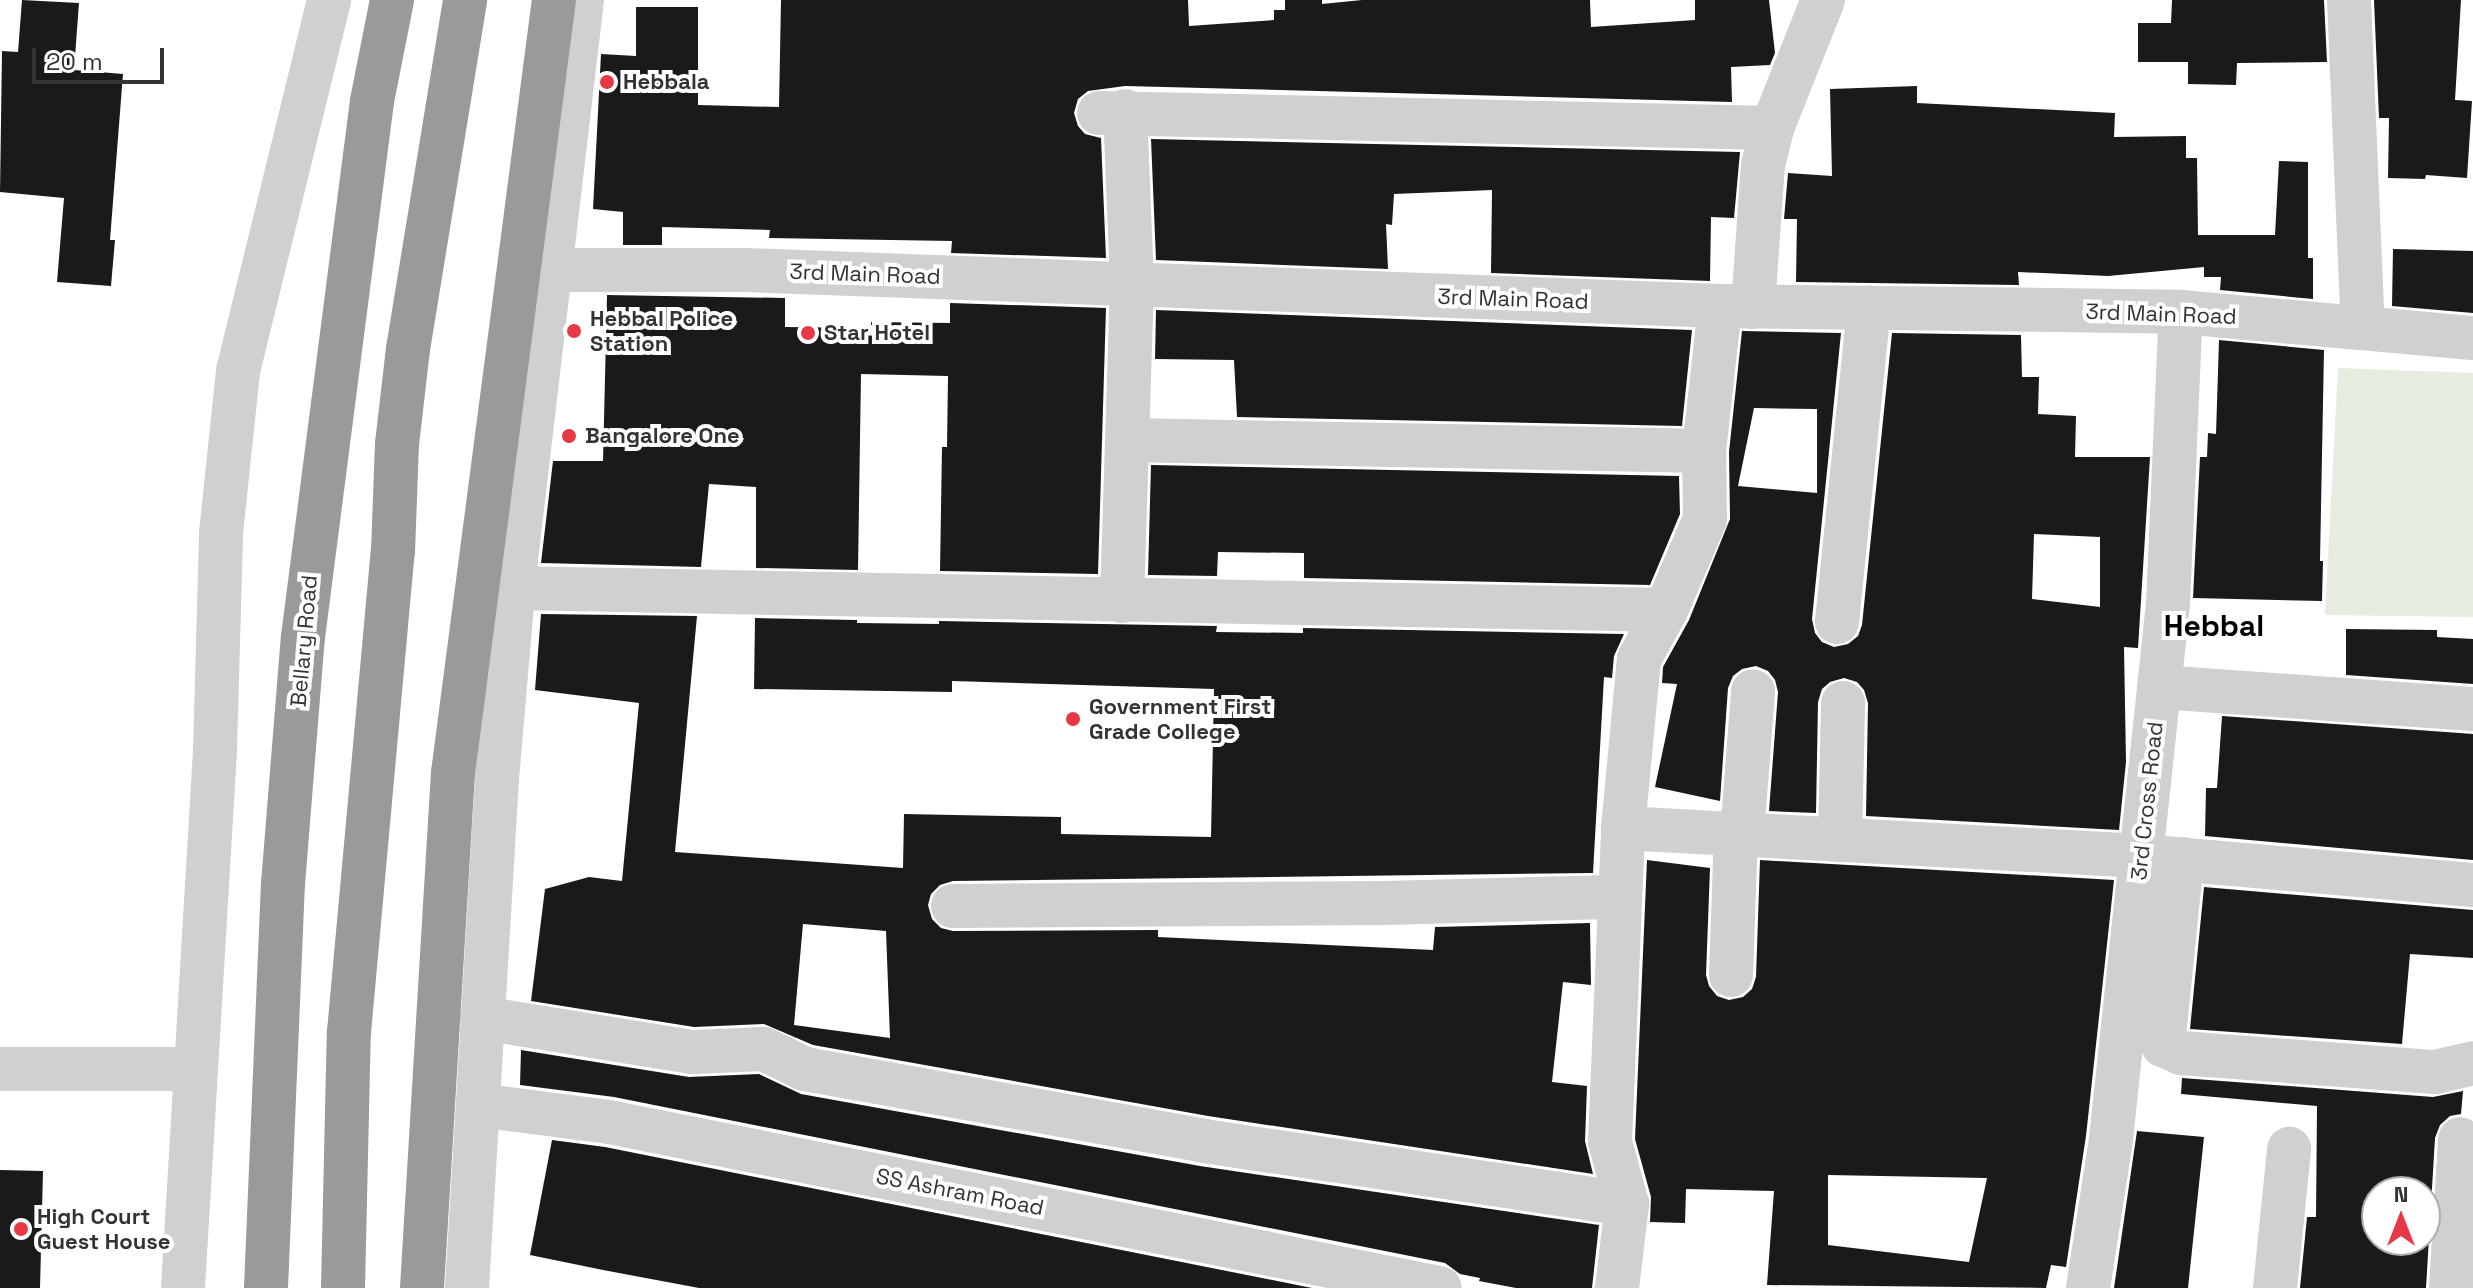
<!DOCTYPE html>
<html>
<head>
<meta charset="utf-8">
<style>
	body { margin:0 }
	#map { position:relative; width:2473px; height:1288px; overflow:hidden; background:#fff; font-family:"Space Grotesk",sans-serif }
	div>[style] { position:absolute }
	.green>* { inset:0; background:#e6ecdf }
	.building>* { inset:0; background:#1a1a1a }
	.minor>* { height:44px; margin:-22px; padding:0 22px; transform-origin:22px; border-radius:22px; background:#d0d0d0 }
	.highway>* { height:44px; margin:-22px; padding:0 22px; transform-origin:22px; border-radius:22px; background:#9a9a9a }
	.dots>* { width:22px; height:22px; translate:-50% -50%; box-sizing:border-box; border:4px solid #fff; border-radius:50% }
	span { translate:-50% -50%; white-space:nowrap; text-align:center; line-height:1.15; -webkit-text-stroke:8px #fff; paint-order:stroke }
	.poi-label { font-size:22px; color:#333; font-weight:700 }
	.left { translate:0 -50%; text-align:left }
	.street-label { font-size:22px; color:#333 }
	.district-label { font-size:30px; color:#000; font-weight:700 }
	.north { position:absolute; left:2361px; top:1176px; width:80px; height:80px; box-sizing:border-box; background:#fff; border:2px solid #adadad; border-radius:50%; rotate:0deg; font-size:22px; font-weight:700; line-height:32px; text-align:center; color:#333 }
	.north::after { content:''; display:block; margin:auto; width:28px; height:36px; background:#e63946; clip-path:polygon(50% 0,100% 100%,50% 72%,0 100%) }
	.scale { position:absolute; left:32px; top:48px; width:132px; height:36px; box-sizing:border-box; border:4px solid #333; border-top:0; padding-left:10px; font-size:24px; line-height:28px; white-space:nowrap; color:#333; -webkit-text-stroke:6px #fff; paint-order:stroke }
</style>
</head>
<body>
<div id="map">
	<div class="green">
		<i style="clip-path:polygon(2338px 368px,2473px 373px,2473px 617px,2325px 615px)"></i>
	</div>
	<div class="building">
		<i style="clip-path:polygon(22px 0,79px 3px,74px 70px,123px 74px,110px 240px,115px 240px,111px 286px,57px 282px,64px 198px,0 192px,2px 51px,18px 52px)"></i>
		<i style="clip-path:polygon(781px 0,1188px 0,1189px 26px,1274px 20px,1274px 10px,1285px 10px,1285px 0,1322px 0,1322px 4px,1362px 0,1590px 0,1591px 27px,1695px 20px,1695px 0,1769px 0,1775px 53px,1770px 65px,1731px 67px,1732px 102px,1125px 86px,1088px 91px,1078px 99px,1074px 113px,1078px 126px,1085px 134px,1101px 138px,1106px 258px,951px 253px,952px 241px,769px 238px,770px 230px,662px 227px,662px 245px,623px 245px,623px 212px,593px 209px,601px 54px,636px 56px,636px 7px,698px 7px,698px 105px,779px 107px)"></i>
		<i style="clip-path:polygon(2172px 0,2324px 0,2327px 62px,2237px 63px,2236px 85px,2188px 84px,2188px 62px,2138px 62px,2138px 23px,2171px 23px)"></i>
		<i style="clip-path:polygon(2374px 0,2461px 0,2455px 100px,2472px 101px,2467px 178px,2426px 175px,2425px 179px,2388px 178px,2389px 118px,2379px 118px)"></i>
		<i style="clip-path:polygon(1917px 86px,1917px 103px,2115px 113px,2114px 137px,2186px 136px,2186px 158px,2197px 158px,2198px 235px,2275px 235px,2279px 161px,2308px 162px,2308px 258px,2313px 258px,2313px 299px,2220px 290px,2221px 277px,2204px 277px,2204px 267px,2108px 276px,2018px 272px,2019px 285px,1796px 282px,1797px 219px,1784px 219px,1788px 173px,1832px 176px,1830px 89px)"></i>
		<i style="clip-path:polygon(1151px 139px,1740px 152px,1734px 218px,1711px 217px,1710px 281px,1491px 273px,1492px 190px,1394px 194px,1392px 225px,1386px 224px,1388px 269px,1156px 260px)"></i>
		<i style="clip-path:polygon(2393px 249px,2473px 251px,2473px 313px,2392px 306px)"></i>
		<i style="clip-path:polygon(607px 295px,785px 298px,785px 327px,871px 328px,871px 322px,950px 323px,950px 303px,1106px 308px,1098px 574px,940px 571px,942px 447px,947px 447px,948px 376px,861px 374px,858px 570px,756px 568px,756px 487px,709px 484px,701px 567px,541px 563px,553px 461px,603px 461px)"></i>
		<i style="clip-path:polygon(1156px 310px,1692px 330px,1682px 426px,1237px 417px,1234px 360px,1155px 359px)"></i>
		<i style="clip-path:polygon(evenodd,1742px 331px,1841px 333px,1812px 619px,1815px 633px,1822px 642px,1834px 647px,1848px 644px,1858px 636px,1862px 625px,1892px 333px,2021px 335px,2022px 377px,2039px 377px,2038px 414px,2076px 416px,2075px 457px,2150px 457px,2138px 648px,2124px 647px,2126px 762px,2119px 830px,1866px 816px,1868px 703px,1864px 690px,1857px 682px,1844px 678px,1830px 682px,1822px 689px,1818px 702px,1816px 813px,1769px 811px,1778px 692px,1775px 680px,1768px 671px,1756px 666px,1742px 669px,1733px 676px,1728px 688px,1720px 801px,1655px 787px,1677px 684px,1662px 683px,1663px 667px,1689px 620px,1730px 519px,1729px 452px,1742px 331px,1754px 408px,1817px 409px,1817px 493px,1738px 486px,1754px 408px,1742px 331px,2034px 534px,2100px 537px,2100px 607px,2032px 599px,2034px 534px)"></i>
		<i style="clip-path:polygon(2219px 340px,2324px 350px,2320px 561px,2323px 561px,2322px 601px,2193px 598px,2200px 457px,2207px 457px,2208px 433px,2216px 434px)"></i>
		<i style="clip-path:polygon(1151px 465px,1679px 476px,1680px 514px,1650px 585px,1304px 578px,1304px 553px,1218px 552px,1217px 576px,1148px 575px)"></i>
		<i style="clip-path:polygon(evenodd,541px 614px,697px 616px,675px 852px,903px 868px,904px 814px,1061px 817px,1061px 834px,1211px 837px,1214px 689px,952px 681px,952px 692px,754px 689px,755px 618px,857px 620px,857px 623px,939px 624px,939px 621px,1217px 626px,1216px 632px,1303px 633px,1303px 628px,1624px 634px,1614px 656px,1612px 678px,1604px 677px,1593px 873px,953px 881px,940px 885px,931px 894px,928px 905px,932px 919px,941px 928px,953px 931px,1158px 930px,1158px 937px,1433px 950px,1435px 927px,1590px 923px,1591px 985px,1563px 982px,1552px 1082px,1587px 1086px,1585px 1141px,1593px 1174px,1208px 1116px,813px 1045px,764px 1024px,694px 1027px,531px 1001px,545px 889px,589px 877px,622px 881px,639px 703px,535px 690px,541px 614px,803px 924px,886px 931px,890px 1038px,794px 1025px,803px 924px)"></i>
		<i style="clip-path:polygon(2346px 629px,2437px 630px,2437px 637px,2473px 639px,2473px 684px,2346px 675px)"></i>
		<i style="clip-path:polygon(2222px 716px,2473px 734px,2473px 860px,2205px 836px,2206px 788px,2217px 788px)"></i>
		<i style="clip-path:polygon(evenodd,1647px 860px,1710px 868px,1706px 975px,1709px 986px,1717px 996px,1729px 1000px,1743px 997px,1752px 989px,1756px 977px,1760px 860px,2114px 880px,2086px 1136px,2066px 1267px,2051px 1265px,2046px 1288px,1767px 1285px,1774px 1191px,1686px 1189px,1685px 1223px,1650px 1222px,1651px 1197px,1635px 1139px,1647px 860px,1828px 1175px,1987px 1178px,1969px 1262px,1828px 1245px,1828px 1175px)"></i>
		<i style="clip-path:polygon(2204px 887px,2473px 910px,2473px 958px,2410px 954px,2402px 1044px,2190px 1029px)"></i>
		<i style="clip-path:polygon(521px 1050px,689px 1077px,759px 1074px,801px 1094px,1200px 1166px,1599px 1225px,1592px 1288px,1516px 1288px,1479px 1281px,1480px 1278px,1460px 1274px,1445px 1263px,614px 1097px,520px 1085px)"></i>
		<i style="clip-path:polygon(evenodd,2182px 1078px,2433px 1097px,2463px 1091px,2461px 1114px,2450px 1116px,2440px 1125px,2435px 1138px,2426px 1288px,2300px 1288px,2307px 1217px,2316px 1217px,2317px 1106px,2181px 1094px,2182px 1078px,2377px 1192px,2425px 1192px,2425px 1240px,2377px 1240px,2377px 1192px)"></i>
		<i style="clip-path:polygon(2137px 1131px,2204px 1137px,2188px 1288px,2114px 1288px)"></i>
		<i style="clip-path:polygon(552px 1140px,605px 1147px,1312px 1288px,699px 1288px,603px 1270px,530px 1255px)"></i>
		<i style="clip-path:polygon(0 1170px,43px 1171px,40px 1288px,0 1288px)"></i>
	</div>
	<div class="minor">
		<i style="left:2349px;top:0;width:328px;rotate:87.6deg"></i>
		<i style="left:1099px;top:113px;width:673px;rotate:1.28deg"></i>
		<i style="left:552px;top:270px;width:193px"></i>
		<i style="left:745px;top:270px;width:976px;rotate:2.11deg"></i>
		<i style="left:1720px;top:306px;width:461px;rotate:0.7deg"></i>
		<i style="left:2181px;top:312px;width:293px;rotate:5.1deg"></i>
		<i style="left:1753px;top:307px;width:142px;rotate:-86deg"></i>
		<i style="left:1763px;top:165px;width:38px;rotate:-76deg"></i>
		<i style="left:1772px;top:128px;width:138px;rotate:-68.3deg"></i>
		<i style="left:1127px;top:440px;width:577px;rotate:1.09deg"></i>
		<i style="left:514px;top:588px;width:1152px;rotate:1.09deg"></i>
		<i style="left:1122px;top:601px;width:317px;rotate:-88.2deg"></i>
		<i style="left:1132px;top:284px;width:173px;rotate:-92.3deg"></i>
		<i style="left:1837px;top:622px;width:316px;rotate:-84.2deg"></i>
		<i style="left:2159px;top:687px;width:315px;rotate:4deg"></i>
		<i style="left:1623px;top:828px;width:519px;rotate:3.09deg"></i>
		<i style="left:2141px;top:856px;width:333px;rotate:5deg"></i>
		<i style="left:1742px;top:835px;width:144px;rotate:-85.6deg"></i>
		<i style="left:1840px;top:840px;width:137px;rotate:-88.7deg"></i>
		<i style="left:2182px;top:859px;width:187px;rotate:95.8deg"></i>
		<i style="left:2163px;top:1045px;width:20px;rotate:24deg"></i>
		<i style="left:2181px;top:1053px;width:255px;rotate:4.3deg"></i>
		<i style="left:2435px;top:1072px;width:39px;rotate:-13deg"></i>
		<i style="left:953px;top:906px;width:432px;rotate:-0.4deg"></i>
		<i style="left:1385px;top:903px;width:235px;rotate:-1.5deg"></i>
		<i style="left:1731px;top:975px;width:141px;rotate:-88deg"></i>
		<i style="left:482px;top:1018px;width:214px;rotate:9.2deg"></i>
		<i style="left:693px;top:1052px;width:71px;rotate:-2.4deg"></i>
		<i style="left:764px;top:1049px;width:46px;rotate:26deg"></i>
		<i style="left:805px;top:1069px;width:405px;rotate:10.2deg"></i>
		<i style="left:1204px;top:1141px;width:428px;rotate:8.5deg"></i>
		<i style="left:0;top:1069px;width:196px"></i>
		<i style="left:478px;top:1105px;width:132px;rotate:7.4deg"></i>
		<i style="left:609px;top:1122px;width:847px;rotate:11.3deg"></i>
		<i style="left:183px;top:1288px;width:538px;rotate:-86.59deg"></i>
		<i style="left:215px;top:751px;width:218px;rotate:-88.4deg"></i>
		<i style="left:221px;top:533px;width:163px;rotate:-84deg"></i>
		<i style="left:238px;top:371px;width:382px;rotate:-76.2deg"></i>
		<i style="left:467px;top:1288px;width:510px;rotate:-86.63deg"></i>
		<i style="left:497px;top:779px;width:221px;rotate:-85.1deg"></i>
		<i style="left:516px;top:559px;width:563px;rotate:-83.27deg"></i>
		<i style="left:1617px;top:1288px;width:85px;rotate:-83.2deg"></i>
		<i style="left:1627px;top:1204px;width:64px;rotate:-105.3deg"></i>
		<i style="left:1610px;top:1142px;width:314px;rotate:-87.6deg"></i>
		<i style="left:1623px;top:828px;width:170px;rotate:-84.6deg"></i>
		<i style="left:1639px;top:659px;width:56px;rotate:-61.1deg"></i>
		<i style="left:1666px;top:610px;width:99px;rotate:-66.8deg"></i>
		<i style="left:1705px;top:519px;width:68px;rotate:-90.8deg"></i>
		<i style="left:1704px;top:451px;width:146px;rotate:-83.7deg"></i>
		<i style="left:2088px;top:1288px;width:151px;rotate:-81.2deg"></i>
		<i style="left:2111px;top:1139px;width:538px;rotate:-83.92deg"></i>
		<i style="left:2168px;top:604px;width:292px;rotate:-87.5deg"></i>
		<i style="left:2275px;top:1288px;width:140px;rotate:-84.2deg"></i>
		<i style="left:2451px;top:1288px;width:149px;rotate:-86.5deg"></i>
	</div>
	<div class="highway">
		<i style="left:266px;top:1288px;width:404px;rotate:-87.6deg"></i>
		<i style="left:283px;top:884px;width:248px;rotate:-85.4deg"></i>
		<i style="left:303px;top:637px;width:540px;rotate:-82.66deg"></i>
		<i style="left:372px;top:101px;width:103px;rotate:-78.8deg"></i>
		<i style="left:343px;top:1288px;width:256px;rotate:-88.7deg"></i>
		<i style="left:349px;top:1032px;width:482px;rotate:-84.8deg"></i>
		<i style="left:393px;top:552px;width:108px;rotate:-87.9deg"></i>
		<i style="left:397px;top:444px;width:96px;rotate:-83.4deg"></i>
		<i style="left:408px;top:349px;width:354px;rotate:-80.7deg"></i>
		<i style="left:422px;top:1288px;width:516px;rotate:-86.56deg"></i>
		<i style="left:453px;top:773px;width:780px;rotate:-82.56deg"></i>
	</div>
	<div class="dots">
		<i style="left:607px;top:82px;background:#e63946"></i>
		<i style="left:574px;top:331px;background:#e63946"></i>
		<i style="left:808px;top:333px;background:#e63946"></i>
		<i style="left:569px;top:436px;background:#e63946"></i>
		<i style="left:1073px;top:719px;background:#e63946"></i>
		<i style="left:21px;top:1229px;background:#e63946"></i>
	</div>
	<div class="poi-label">
		<span class="left" style="left:623px;top:82px">Hebbala</span>
		<span class="left" style="left:590px;top:331px">Hebbal Police<br>Station</span>
		<span class="left" style="left:824px;top:333px">Star Hotel</span>
		<span class="left" style="left:585px;top:436px">Bangalore One</span>
		<span class="left" style="left:1089px;top:719px">Government First<br>Grade College</span>
		<span class="left" style="left:37px;top:1229px">High Court<br>Guest House</span>
	</div>
	<div class="street-label">
		<span style="left:865px;top:274px;rotate:2deg">3rd Main Road</span>
		<span style="left:1513px;top:299px;rotate:2deg">3rd Main Road</span>
		<span style="left:2161px;top:314px;rotate:2deg">3rd Main Road</span>
		<span style="left:304px;top:641px;rotate:-85deg">Bellary Road</span>
		<span style="left:2147px;top:801px;rotate:-84deg">3rd Cross Road</span>
		<span style="left:960px;top:1192px;rotate:11deg">SS Ashram Road</span>
	</div>
	<div class="district-label">
		<span style="left:2214px;top:626px">Hebbal</span>
	</div>
	<div class="north">N</div>
	<div class="scale">20 m</div>
</div>
</body>
</html>
